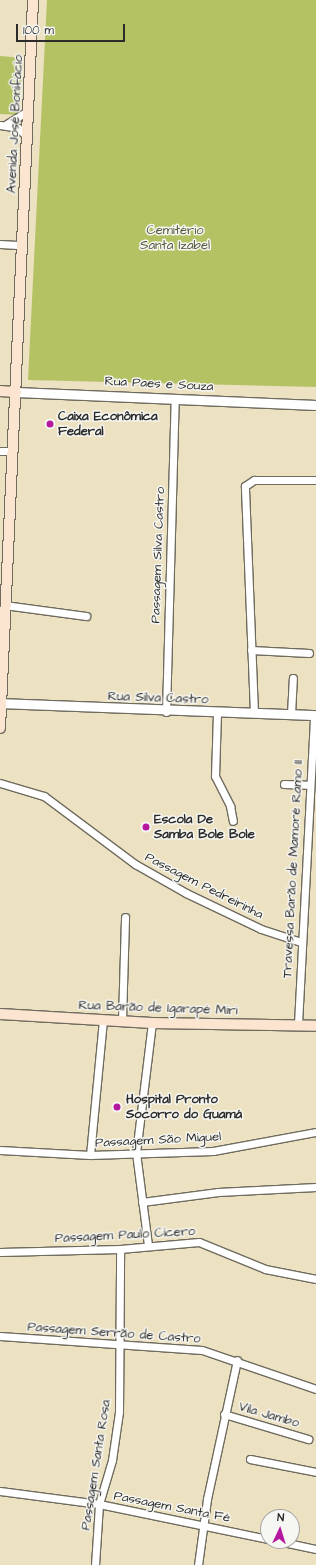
<!DOCTYPE html>
<html>
<head>
<meta charset="utf-8">
<style>
	body { margin:0 }
	#map { position:relative; width:316px; height:1565px; overflow:hidden; background:#ece1c0; font-family:"Architects Daughter",sans-serif }
	div>[style] { position:absolute }
	.green>* { inset:0; background:#b4c264 }
	.roads { filter:drop-shadow(1px 0 #6f6b5f) drop-shadow(-1px 0 #6f6b5f) drop-shadow(0 1px #6f6b5f) drop-shadow(0 -1px #6f6b5f) }
	.minor>* { height:7px; margin:-3.5px; padding:0 3.5px; transform-origin:3.5px; border-radius:3.5px; background:#fff }
	.tertiary>* { height:9px; margin:-4.5px; padding:0 4.5px; transform-origin:4.5px; border-radius:4.5px; background:#fff }
	.secondary>* { height:10px; margin:-5px; padding:0 5px; transform-origin:5px; border-radius:5px; background:#fce5d0 }
	.dots>* { width:11px; height:11px; translate:-50% -50%; box-sizing:border-box; border:2px solid #f6f6f2; border-radius:50% }
	span { translate:-50% -50%; white-space:nowrap; text-align:center; line-height:1.15; -webkit-text-stroke:3px #f6f6f2; paint-order:stroke }
	.street-label { font-size:13px; color:#2b2b2b }
	.park-label { font-size:13px; color:#54583c }
	.poi-label { font-size:13px; color:#2b2b2b; font-weight:700 }
	.left { translate:0 -50%; text-align:left }
	.north { position:absolute; left:260px; top:1509px; width:40px; height:40px; box-sizing:border-box; background:#f6f6f2; border:1px solid #a5a5a2; border-radius:50%; rotate:4deg; font-size:11px; font-weight:700; line-height:16px; text-align:center; color:#2b2b2b }
	.north::after { content:''; display:block; margin:auto; width:14px; height:18px; background:#b5179e; clip-path:polygon(50% 0,100% 100%,50% 72%,0 100%) }
	.scale { position:absolute; left:16px; top:24px; width:109px; height:18px; box-sizing:border-box; border:2px solid #2b2b2b; border-top:0; padding-left:5px; font-size:12px; line-height:14px; white-space:nowrap; color:#2b2b2b; -webkit-text-stroke:3px #f6f6f2; paint-order:stroke }
</style>
</head>
<body>
<div id="map">
	<div class="green">
		<i style="clip-path:polygon(47px 0,316px 0,316px 387px,28px 380px)"></i>
		<i style="clip-path:polygon(0 56px,23px 58px,19px 115px,0 114px)"></i>
	</div>
	<div class="roads">
		<div class="minor">
			<i style="left:0;top:125px;width:18px;rotate:9deg"></i>
			<i style="left:18px;top:128px;width:14px;rotate:45deg"></i>
			<i style="left:5px;top:125px;width:28px;rotate:-32deg"></i>
			<i style="left:0;top:244px;width:22px;rotate:3deg"></i>
			<i style="left:0;top:451px;width:13px"></i>
			<i style="left:4px;top:605px;width:83px;rotate:7.6deg"></i>
			<i style="left:251px;top:650px;width:58px;rotate:3deg"></i>
			<i style="left:166px;top:712px;width:314px;rotate:-88.4deg"></i>
			<i style="left:217px;top:713px;width:63px;rotate:91.8deg"></i>
			<i style="left:215px;top:776px;width:34px;rotate:63deg"></i>
			<i style="left:230px;top:806px;width:15px;rotate:79deg"></i>
			<i style="left:254px;top:713px;width:227px;rotate:-92.3deg"></i>
			<i style="left:245px;top:486px;width:11px;rotate:-34deg"></i>
			<i style="left:254px;top:480px;width:62px"></i>
			<i style="left:291px;top:714px;width:36px;rotate:-87deg"></i>
			<i style="left:0;top:783px;width:46px;rotate:16.5deg"></i>
			<i style="left:44px;top:796px;width:114px;rotate:36.8deg"></i>
			<i style="left:135px;top:864px;width:59px;rotate:29.6deg"></i>
			<i style="left:186px;top:893px;width:83px;rotate:25.6deg"></i>
			<i style="left:261px;top:929px;width:40px;rotate:18deg"></i>
			<i style="left:284px;top:784px;width:24px;rotate:2deg"></i>
			<i style="left:122px;top:1020px;width:103px;rotate:-88.3deg"></i>
			<i style="left:298px;top:1024px;width:309px;rotate:-87deg"></i>
			<i style="left:0;top:1150px;width:90px;rotate:3.2deg"></i>
			<i style="left:90px;top:1155px;width:123px;rotate:-1.9deg"></i>
			<i style="left:213px;top:1151px;width:105px;rotate:-10.5deg"></i>
			<i style="left:90px;top:1155px;width:136px;rotate:-84.5deg"></i>
			<i style="left:142px;top:1202px;width:77px;rotate:-7.5deg"></i>
			<i style="left:218px;top:1192px;width:98px;rotate:-2.9deg"></i>
			<i style="left:148px;top:1245px;width:93px;rotate:-97.4deg"></i>
			<i style="left:136px;top:1153px;width:131px;rotate:-83deg"></i>
			<i style="left:0;top:1252px;width:120px;rotate:-1.4deg"></i>
			<i style="left:120px;top:1249px;width:79px;rotate:-5.1deg"></i>
			<i style="left:199px;top:1242px;width:71px;rotate:22.2deg"></i>
			<i style="left:265px;top:1269px;width:52px;rotate:11.1deg"></i>
			<i style="left:0;top:1336px;width:202px;rotate:4deg"></i>
			<i style="left:202px;top:1350px;width:120px;rotate:18.9deg"></i>
			<i style="left:224px;top:1414px;width:88px;rotate:16.6deg"></i>
			<i style="left:250px;top:1459px;width:67px;rotate:11.1deg"></i>
			<i style="left:0;top:1491px;width:100px;rotate:7.5deg"></i>
			<i style="left:99px;top:1504px;width:173px;rotate:11.7deg"></i>
			<i style="left:278px;top:1541px;width:39px;rotate:12deg"></i>
			<i style="left:95px;top:1565px;width:61px;rotate:-86.2deg"></i>
			<i style="left:99px;top:1504px;width:46px;rotate:-73.5deg"></i>
			<i style="left:112px;top:1460px;width:49px;rotate:-81.7deg"></i>
			<i style="left:119px;top:1412px;width:163px;rotate:-89.6deg"></i>
			<i style="left:198px;top:1565px;width:67px;rotate:-82.2deg"></i>
			<i style="left:207px;top:1499px;width:142px;rotate:-77.8deg"></i>
		</div>
		<div class="tertiary">
			<i style="left:16px;top:392px;width:300px;rotate:2.5deg"></i>
			<i style="left:0;top:703px;width:316px;rotate:2.2deg"></i>
		</div>
		<div class="secondary">
			<i style="left:0;top:391px;width:16px;rotate:4deg"></i>
			<i style="left:0;top:728px;width:729px;rotate:-87.4deg"></i>
			<i style="left:0;top:1014px;width:152px;rotate:3.4deg"></i>
			<i style="left:152px;top:1023px;width:164px;rotate:1deg"></i>
		</div>
	</div>
	<div class="dots">
		<i style="left:50px;top:424px;background:#b5179e"></i>
		<i style="left:146px;top:827px;background:#b5179e"></i>
		<i style="left:117px;top:1107px;background:#b5179e"></i>
	</div>
	<div class="street-label">
		<span style="left:15px;top:124px;rotate:-87deg">Avenida José Bonifácio</span>
		<span style="left:159px;top:384px;rotate:3deg">Rua Paes e Souza</span>
		<span style="left:158px;top:555px;rotate:-88deg">Passagem Silva Castro</span>
		<span style="left:158px;top:698px;rotate:2deg">Rua Silva Castro</span>
		<span style="left:293px;top:869px;rotate:-87deg">Travessa Barão de Mamoré Ramo II</span>
		<span style="left:204px;top:886px;rotate:27deg">Passagem Pedreirinha</span>
		<span style="left:158px;top:1008px;rotate:2deg">Rua Barão de Igarapé Miri</span>
		<span style="left:158px;top:1140px;rotate:-3deg">Passagem São Miguel</span>
		<span style="left:125px;top:1235px;rotate:-3deg">Passagem Paulo Cícero</span>
		<span style="left:114px;top:1333px;rotate:4deg">Passagem Serrão de Castro</span>
		<span style="left:269px;top:1415px;rotate:16deg">Vila Jambo</span>
		<span style="left:96px;top:1465px;rotate:-81deg">Passagem Santa Rosa</span>
		<span style="left:172px;top:1507px;rotate:11deg">Passagem Santa Fé</span>
	</div>
	<div class="park-label">
		<span style="left:175px;top:238px">Cemitério<br>Santa Izabel</span>
	</div>
	<div class="poi-label">
		<span class="left" style="left:58px;top:424px">Caixa Econômica<br>Federal</span>
		<span class="left" style="left:154px;top:827px">Escola De<br>Samba Bole Bole</span>
		<span class="left" style="left:126px;top:1107px">Hospital Pronto<br>Socorro do Guamá</span>
	</div>
	<div class="north">N</div>
	<div class="scale">100 m</div>
</div>
</body>
</html>
